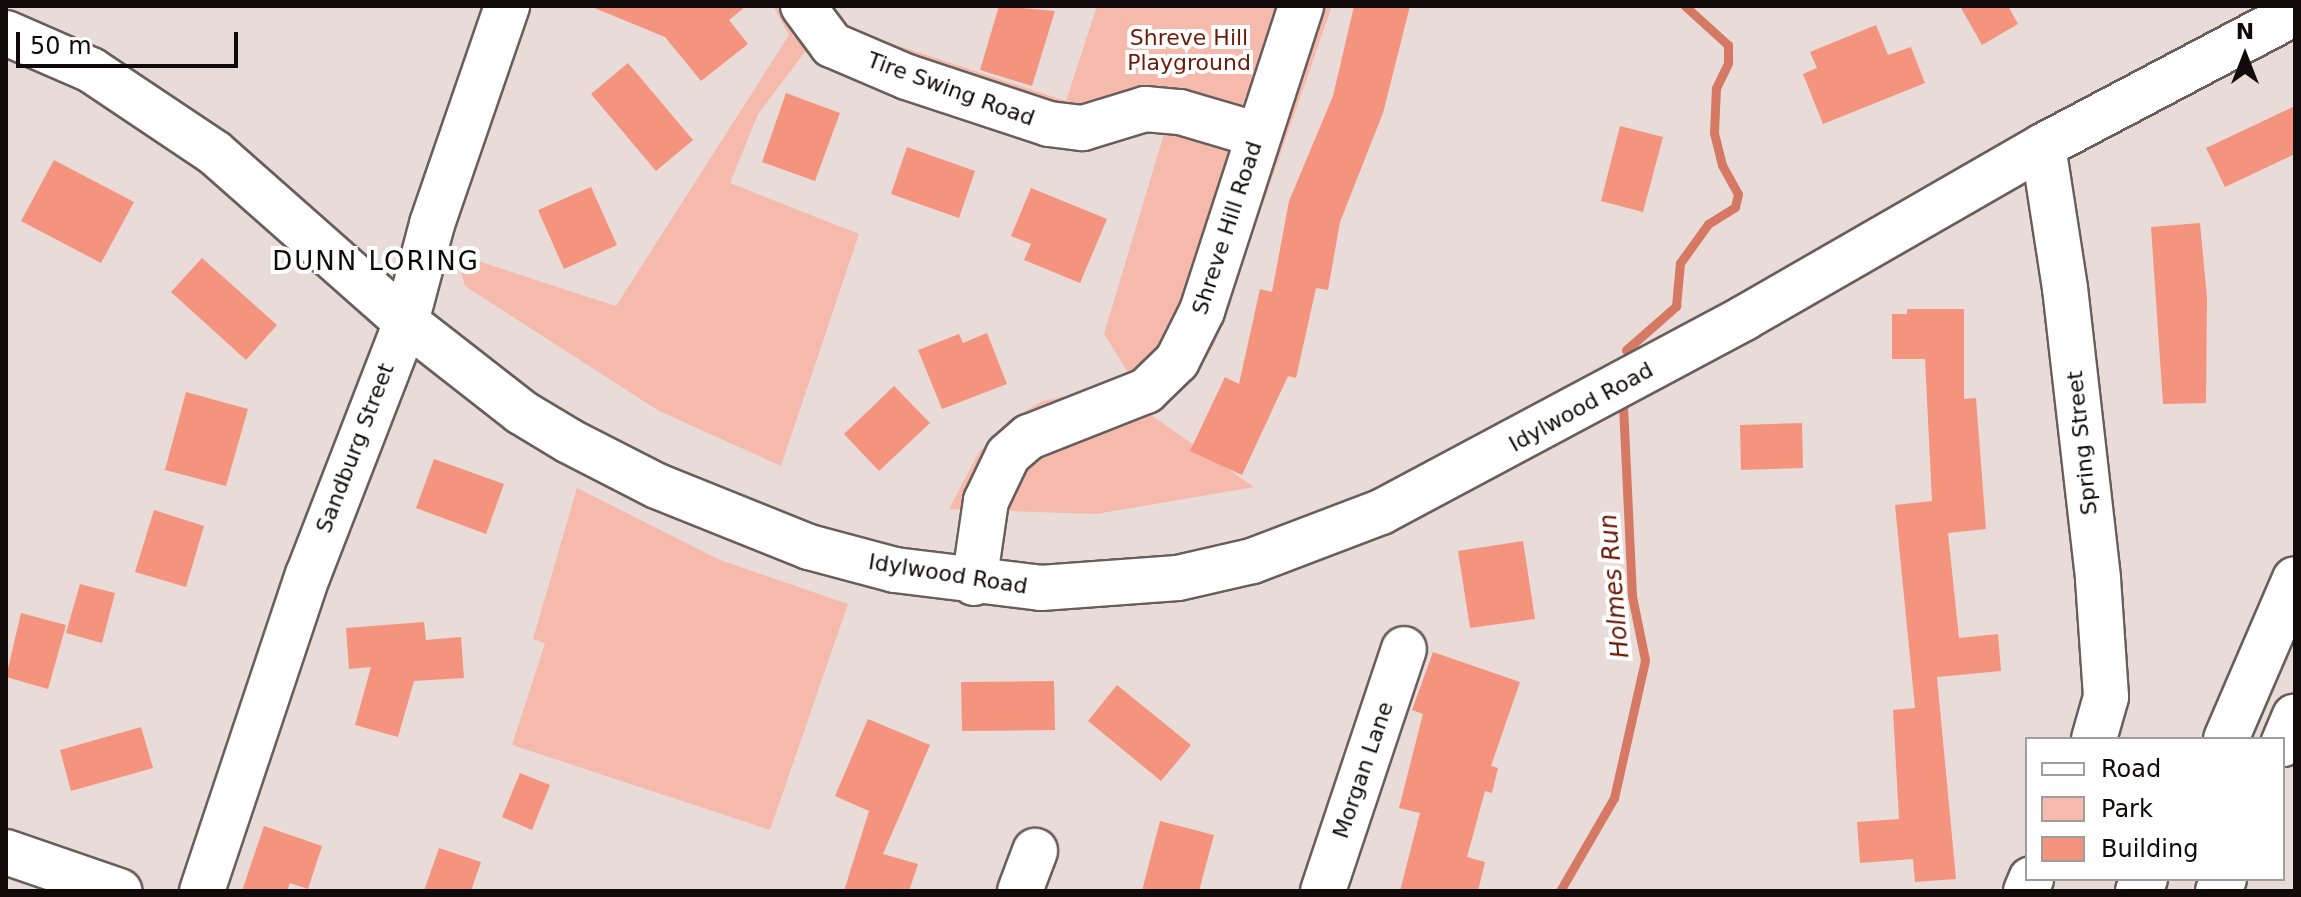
<!DOCTYPE html>
<html>
<head>
<meta charset="utf-8">
<style>
	body { margin:0 }
	#map { position:relative; width:2301px; height:897px; overflow:hidden; background:#e9dbd8; font-family:"DejaVu Sans",sans-serif }
	div>[style] { position:absolute }
	.green>* { inset:0; background:#f6baac }
	.stream>* { height:9px; margin:-4.5px; padding:0 4.5px; transform-origin:4.5px; border-radius:4.5px; background:#d67964 }
	.building>* { inset:0; background:#f4947e }
	.roads { filter:drop-shadow(2px 0 #695e5b) drop-shadow(-2px 0 #695e5b) drop-shadow(0 2px #695e5b) drop-shadow(0 -2px #695e5b) }
	.minor>* { height:44px; margin:-22px; padding:0 22px; transform-origin:22px; border-radius:22px; background:#fff }
	.major>* { height:44px; margin:-22px; padding:0 22px; transform-origin:22px; border-radius:22px; background:#fff }
	.highway>* { height:44px; margin:-22px; padding:0 22px; transform-origin:22px; border-radius:22px; background:#fff }
	span { translate:-50% -50%; white-space:nowrap; text-align:center; line-height:1.15; -webkit-text-stroke:8px #fff; paint-order:stroke }
	.park-label { font-size:22px; color:#6e1a07 }
	.street-label { font-size:22px; color:#100b0a }
	.water-label { font-size:24px; color:#6a1503; font-style:italic }
	.quarter-label { font-size:26px; color:#100b0a; letter-spacing:2px }
	.frame { position:absolute; inset:0; border:8px solid #100b0a; pointer-events:none }
	.legend { position:absolute; left:2025px; top:737px; width:260px; height:144px; box-sizing:border-box; background:#fff; border:2px solid #9f9d9d; margin:0; padding:10px 14px; list-style:none; font-size:24px; color:#100b0a }
	.legend li { display:flex; align-items:center; gap:16px; height:40px }
	.legend b { width:40px; border:2px solid #9f9d9d }
	.north { position:absolute; left:2205px; top:16px; width:80px; height:80px; -webkit-text-stroke:6px #fff; paint-order:stroke; rotate:0deg; font-size:22px; font-weight:700; line-height:32px; text-align:center; color:#100b0a }
	.north::after { content:''; display:block; margin:auto; width:28px; height:36px; background:#100b0a; clip-path:polygon(50% 0,100% 100%,50% 72%,0 100%) }
	.scale { position:absolute; left:16px; top:32px; width:222px; height:36px; box-sizing:border-box; border:4px solid #100b0a; border-top:0; padding-left:10px; font-size:24px; line-height:28px; white-space:nowrap; color:#100b0a; -webkit-text-stroke:6px #fff; paint-order:stroke }
</style>
</head>
<body>
<div id="map">
	<div class="green">
		<i style="clip-path:polygon(773px 6px,827px 6px,845px 24px,866px 35px,1066px 101px,1097px 6px,1332px 6px,1214px 345px,1187px 385px,1151px 415px,1254px 487px,1096px 514px,949px 509px,979px 452px,1011px 419px,1043px 401px,1101px 389px,1131px 377px,1104px 334px,1164px 134px,1144px 134px,1089px 152px,1050px 149px,848px 79px,805px 52px,758px 114px,730px 183px,859px 234px,781px 466px,659px 411px,465px 286px,456px 254px,616px 306px,789px 35px)"></i>
		<i style="clip-path:polygon(577px 488px,720px 560px,848px 604px,770px 830px,512px 745px,545px 643px,533px 639px)"></i>
	</div>
	<div class="stream">
		<i style="left:1626px;top:350px;width:67px;rotate:-41.3deg"></i>
		<i style="left:1676px;top:306px;width:43px;rotate:-84.7deg"></i>
		<i style="left:1680px;top:263px;width:48px;rotate:-54.3deg"></i>
		<i style="left:1708px;top:224px;width:32px;rotate:-32deg"></i>
		<i style="left:1735px;top:207px;width:13px;rotate:-77deg"></i>
		<i style="left:1738px;top:194px;width:33px;rotate:-119deg"></i>
		<i style="left:1722px;top:165px;width:33px;rotate:-104deg"></i>
		<i style="left:1714px;top:133px;width:45px;rotate:-87.5deg"></i>
		<i style="left:1716px;top:88px;width:28px;rotate:-64deg"></i>
		<i style="left:1728px;top:63px;width:18px;rotate:-90deg"></i>
		<i style="left:1728px;top:45px;width:58px;rotate:-137.8deg"></i>
		<i style="left:1560px;top:891px;width:108px;rotate:-59.9deg"></i>
		<i style="left:1614px;top:798px;width:141px;rotate:-77.3deg"></i>
		<i style="left:1645px;top:660px;width:65px;rotate:-101.5deg"></i>
		<i style="left:1632px;top:596px;width:193px;rotate:-92.7deg"></i>
	</div>
	<div class="building">
		<i style="clip-path:polygon(746px 6px,729px 20px,748px 44px,701px 81px,665px 37px,592px 7px)"></i>
		<i style="clip-path:polygon(999px 6px,1055px 11px,1032px 86px,980px 70px)"></i>
		<i style="clip-path:polygon(1354px 6px,1410px 6px,1383px 113px,1340px 222px,1328px 290px,1316px 288px,1296px 378px,1288px 376px,1242px 475px,1190px 451px,1225px 377px,1239px 384px,1260px 289px,1272px 292px,1289px 201px,1333px 96px)"></i>
		<i style="clip-path:polygon(1960px 6px,2008px 6px,2018px 24px,1982px 45px)"></i>
		<i style="clip-path:polygon(1876px 25px,1888px 55px,1911px 47px,1925px 83px,1823px 124px,1803px 74px,1817px 68px,1810px 52px)"></i>
		<i style="clip-path:polygon(628px 63px,693px 140px,656px 171px,591px 94px)"></i>
		<i style="clip-path:polygon(786px 93px,840px 113px,815px 181px,762px 162px)"></i>
		<i style="clip-path:polygon(2295px 106px,2295px 154px,2225px 187px,2206px 148px)"></i>
		<i style="clip-path:polygon(1620px 126px,1663px 137px,1643px 212px,1601px 201px)"></i>
		<i style="clip-path:polygon(907px 147px,975px 171px,959px 218px,891px 194px)"></i>
		<i style="clip-path:polygon(54px 160px,134px 202px,101px 263px,21px 221px)"></i>
		<i style="clip-path:polygon(591px 187px,617px 245px,564px 269px,538px 210px)"></i>
		<i style="clip-path:polygon(1031px 188px,1107px 219px,1080px 283px,1024px 260px,1031px 244px,1011px 236px)"></i>
		<i style="clip-path:polygon(2200px 223px,2207px 298px,2206px 403px,2163px 404px,2151px 227px)"></i>
		<i style="clip-path:polygon(202px 258px,277px 325px,246px 360px,171px 292px)"></i>
		<i style="clip-path:polygon(1907px 309px,1964px 309px,1964px 399px,1976px 398px,1986px 529px,1948px 533px,1959px 638px,1998px 634px,2001px 671px,1937px 677px,1956px 879px,1915px 882px,1913px 859px,1860px 863px,1857px 822px,1899px 819px,1893px 710px,1915px 708px,1895px 505px,1932px 501px,1925px 359px,1892px 359px,1892px 314px,1907px 314px)"></i>
		<i style="clip-path:polygon(987px 333px,1007px 384px,942px 409px,918px 350px,959px 334px,963px 343px)"></i>
		<i style="clip-path:polygon(894px 386px,930px 423px,879px 471px,844px 434px)"></i>
		<i style="clip-path:polygon(186px 392px,248px 409px,226px 486px,165px 470px)"></i>
		<i style="clip-path:polygon(1802px 423px,1803px 468px,1741px 470px,1740px 425px)"></i>
		<i style="clip-path:polygon(434px 459px,504px 484px,486px 534px,416px 508px)"></i>
		<i style="clip-path:polygon(154px 510px,204px 526px,186px 587px,135px 572px)"></i>
		<i style="clip-path:polygon(1523px 541px,1535px 619px,1470px 628px,1458px 551px)"></i>
		<i style="clip-path:polygon(80px 584px,115px 593px,102px 643px,66px 633px)"></i>
		<i style="clip-path:polygon(21px 613px,66px 625px,48px 689px,6px 677px)"></i>
		<i style="clip-path:polygon(424px 622px,426px 640px,461px 637px,464px 678px,414px 681px,398px 737px,355px 725px,371px 667px,349px 669px,346px 628px)"></i>
		<i style="clip-path:polygon(1433px 652px,1520px 682px,1491px 766px,1498px 768px,1492px 793px,1485px 791px,1467px 857px,1485px 862px,1478px 891px,1400px 891px,1420px 813px,1399px 808px,1423px 714px,1412px 710px)"></i>
		<i style="clip-path:polygon(1054px 681px,1055px 730px,962px 731px,961px 682px)"></i>
		<i style="clip-path:polygon(1117px 685px,1191px 745px,1161px 781px,1088px 721px)"></i>
		<i style="clip-path:polygon(868px 719px,930px 745px,883px 854px,918px 864px,909px 891px,844px 891px,869px 811px,835px 796px)"></i>
		<i style="clip-path:polygon(141px 727px,153px 768px,71px 791px,60px 750px)"></i>
		<i style="clip-path:polygon(520px 773px,550px 785px,532px 830px,502px 817px)"></i>
		<i style="clip-path:polygon(1160px 821px,1214px 835px,1199px 891px,1142px 891px)"></i>
		<i style="clip-path:polygon(264px 826px,322px 846px,308px 889px,290px 883px,287px 891px,242px 891px)"></i>
		<i style="clip-path:polygon(439px 848px,481px 862px,471px 891px,424px 891px)"></i>
	</div>
	<div class="roads">
		<div class="minor">
			<i style="left:803px;top:6px;width:49px;rotate:53.4deg"></i>
			<i style="left:832px;top:45px;width:82px;rotate:23.1deg"></i>
			<i style="left:907px;top:77px;width:150px;rotate:18.3deg"></i>
			<i style="left:1049px;top:124px;width:34px;rotate:7deg"></i>
			<i style="left:1083px;top:128px;width:65px;rotate:-17deg"></i>
			<i style="left:1145px;top:109px;width:35px;rotate:5deg"></i>
			<i style="left:1180px;top:112px;width:81px;rotate:16.4deg"></i>
			<i style="left:2043px;top:146px;width:144px;rotate:81.2deg"></i>
			<i style="left:2065px;top:288px;width:293px;rotate:83.5deg"></i>
			<i style="left:2098px;top:579px;width:118px;rotate:86.1deg"></i>
			<i style="left:2106px;top:697px;width:44px;rotate:105.9deg"></i>
			<i style="left:974px;top:583px;width:83px;rotate:-81.7deg"></i>
			<i style="left:986px;top:501px;width:51px;rotate:-64.4deg"></i>
			<i style="left:1008px;top:455px;width:28px;rotate:-41deg"></i>
			<i style="left:1029px;top:437px;width:126px;rotate:-21.5deg"></i>
			<i style="left:1146px;top:391px;width:43px;rotate:-44.1deg"></i>
			<i style="left:1177px;top:361px;width:56px;rotate:-63.4deg"></i>
			<i style="left:1202px;top:311px;width:321px;rotate:-72deg"></i>
			<i style="left:6px;top:852px;width:120px;rotate:19deg"></i>
			<i style="left:202px;top:891px;width:333px;rotate:-71.5deg"></i>
			<i style="left:308px;top:575px;width:271px;rotate:-68.8deg"></i>
			<i style="left:406px;top:322px;width:101px;rotate:-75.1deg"></i>
			<i style="left:432px;top:224px;width:231px;rotate:-71deg"></i>
			<i style="left:1020px;top:891px;width:43px;rotate:-69.4deg"></i>
			<i style="left:1323px;top:891px;width:255px;rotate:-71.5deg"></i>
			<i style="left:2026px;top:891px;width:13px;rotate:-67deg"></i>
		</div>
		<div class="major">
			<i style="left:6px;top:33px;width:93px;rotate:23.5deg"></i>
			<i style="left:91px;top:70px;width:149px;rotate:33.8deg"></i>
			<i style="left:215px;top:153px;width:255px;rotate:41.5deg"></i>
			<i style="left:406px;top:322px;width:146px;rotate:38deg"></i>
			<i style="left:521px;top:412px;width:56px;rotate:31.1deg"></i>
			<i style="left:569px;top:441px;width:99px;rotate:27.1deg"></i>
			<i style="left:657px;top:486px;width:164px;rotate:21.9deg"></i>
			<i style="left:809px;top:547px;width:89px;rotate:15deg"></i>
			<i style="left:895px;top:570px;width:147px;rotate:7deg"></i>
			<i style="left:1041px;top:588px;width:137px;rotate:-4.2deg"></i>
			<i style="left:1178px;top:578px;width:76px;rotate:-12.9deg"></i>
			<i style="left:1252px;top:561px;width:138px;rotate:-20.8deg"></i>
			<i style="left:1381px;top:512px;width:412px;rotate:-28.1deg"></i>
			<i style="left:1744px;top:318px;width:345px;rotate:-29.9deg"></i>
			<i style="left:2043px;top:146px;width:285px;rotate:-27.8deg"></i>
		</div>
		<div class="highway">
			<i style="left:2226px;top:739px;width:174px;rotate:-66.7deg"></i>
			<i style="left:2283px;top:744px;width:30px;rotate:-67deg"></i>
			<i style="left:2138px;top:891px;width:14px;rotate:-60deg"></i>
			<i style="left:2218px;top:891px;width:13px;rotate:-63deg"></i>
		</div>
	</div>
	<div class="park-label">
		<span style="left:1189px;top:50px">Shreve Hill<br>Playground</span>
	</div>
	<div class="street-label">
		<span style="left:951px;top:89px;rotate:20deg">Tire Swing Road</span>
		<span style="left:1227px;top:228px;rotate:-72deg">Shreve Hill Road</span>
		<span style="left:1581px;top:407px;rotate:-29deg">Idylwood Road</span>
		<span style="left:2082px;top:443px;rotate:-96deg">Spring Street</span>
		<span style="left:355px;top:448px;rotate:-69deg">Sandburg Street</span>
		<span style="left:948px;top:574px;rotate:9deg">Idylwood Road</span>
		<span style="left:1363px;top:770px;rotate:-71deg">Morgan Lane</span>
	</div>
	<div class="water-label">
		<span style="left:1615px;top:586px;rotate:-95deg">Holmes Run</span>
	</div>
	<div class="quarter-label">
		<span style="left:376px;top:262px">DUNN LORING</span>
	</div>
	<div class="frame"></div>
	<ul class="legend">
	<li><b style="height:10px;background:#fff"></b>Road</li>
	<li><b style="height:22px;background:#f6baac"></b>Park</li>
	<li><b style="height:22px;background:#f4947e"></b>Building</li>
	</ul>
	<div class="north">N</div>
	<div class="scale">50 m</div>
</div>
</body>
</html>
